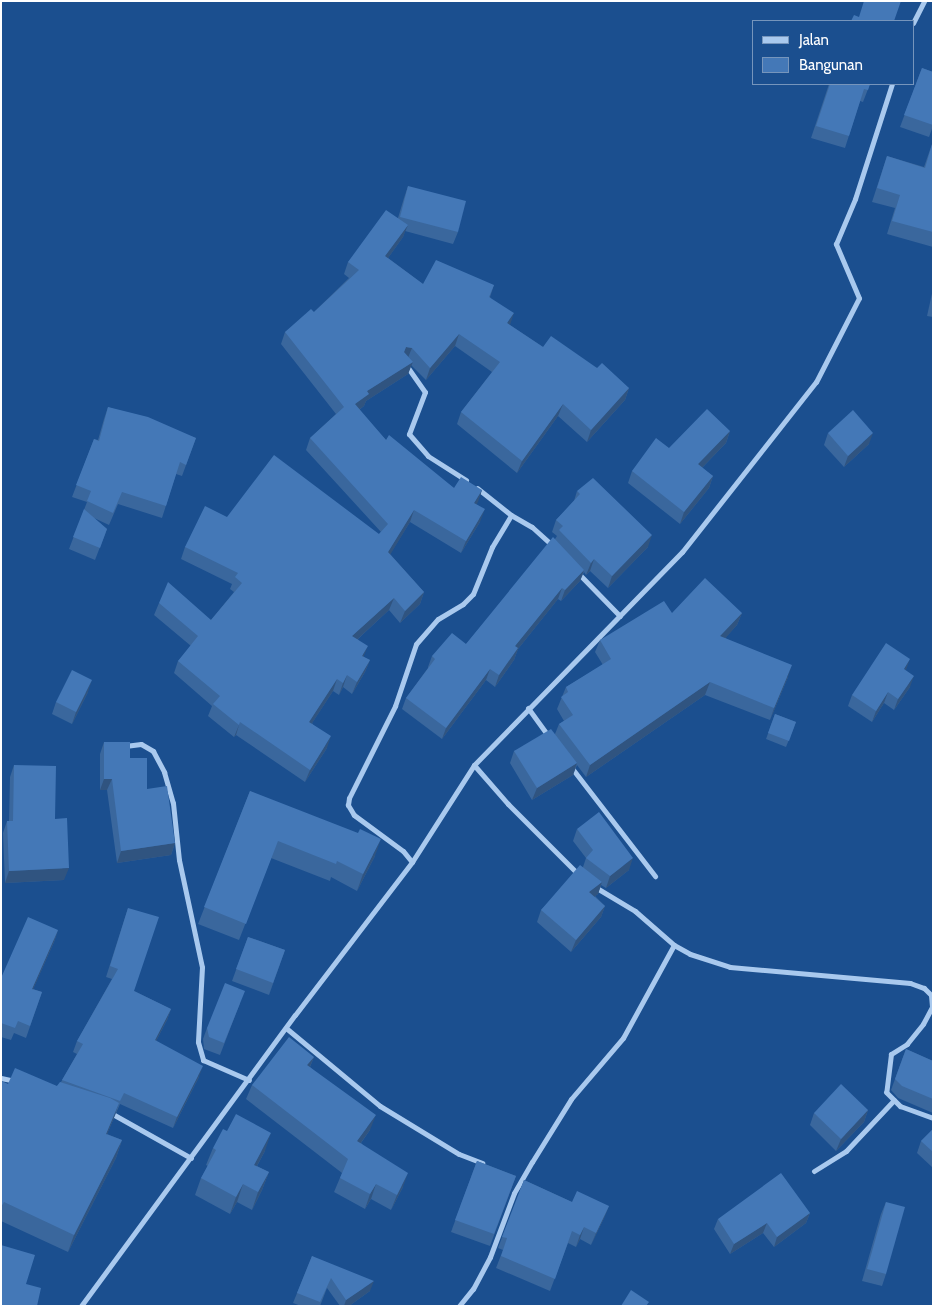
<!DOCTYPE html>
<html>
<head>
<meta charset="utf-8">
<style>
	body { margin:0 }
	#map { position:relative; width:934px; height:1307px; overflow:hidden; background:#1b4f8f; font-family:Cabin,sans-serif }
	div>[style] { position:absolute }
	.minor>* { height:5px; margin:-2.5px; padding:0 2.5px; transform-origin:2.5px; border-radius:2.5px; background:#a9c9ee }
	.wall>* { inset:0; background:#3a679d }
	.shaded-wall>* { inset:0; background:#305480 }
	.building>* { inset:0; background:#4478b7 }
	span { translate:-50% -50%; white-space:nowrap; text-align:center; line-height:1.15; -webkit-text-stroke:4px #1b4f8f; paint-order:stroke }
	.frame { position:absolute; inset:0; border:2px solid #fff; pointer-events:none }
	.legend { position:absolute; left:752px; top:20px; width:162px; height:65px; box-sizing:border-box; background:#1b4f8f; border:1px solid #7695bc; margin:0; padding:6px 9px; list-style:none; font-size:15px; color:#fff }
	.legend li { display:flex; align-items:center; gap:10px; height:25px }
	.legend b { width:25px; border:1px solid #7695bc }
</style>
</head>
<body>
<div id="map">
	<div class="minor">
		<i style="left:913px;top:23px;width:25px;rotate:-63deg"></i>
		<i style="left:406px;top:365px;width:33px;rotate:55deg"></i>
		<i style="left:425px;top:392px;width:45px;rotate:110.9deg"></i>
		<i style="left:409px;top:434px;width:29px;rotate:49deg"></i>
		<i style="left:428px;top:456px;width:45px;rotate:32.3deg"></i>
		<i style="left:511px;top:515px;width:24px;rotate:30deg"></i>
		<i style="left:532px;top:527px;width:27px;rotate:42deg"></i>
		<i style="left:578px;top:573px;width:60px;rotate:45.7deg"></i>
		<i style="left:528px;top:708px;width:37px;rotate:54deg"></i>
		<i style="left:125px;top:746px;width:16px;rotate:-7deg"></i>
		<i style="left:141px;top:744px;width:14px;rotate:30deg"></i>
		<i style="left:153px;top:751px;width:24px;rotate:62deg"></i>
		<i style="left:164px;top:772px;width:32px;rotate:74deg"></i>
		<i style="left:173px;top:803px;width:57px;rotate:84deg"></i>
		<i style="left:179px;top:860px;width:109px;rotate:77.9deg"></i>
		<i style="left:202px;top:967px;width:75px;rotate:93.1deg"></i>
		<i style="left:198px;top:1042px;width:19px;rotate:74deg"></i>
		<i style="left:203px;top:1060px;width:50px;rotate:23.5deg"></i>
		<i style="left:474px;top:765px;width:52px;rotate:48.9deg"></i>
		<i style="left:508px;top:804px;width:100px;rotate:45deg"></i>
		<i style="left:571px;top:767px;width:138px;rotate:52.4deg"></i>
		<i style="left:412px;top:862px;width:14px;rotate:-129deg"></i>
		<i style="left:403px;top:851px;width:61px;rotate:-143.7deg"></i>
		<i style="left:354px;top:815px;width:12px;rotate:-121deg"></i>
		<i style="left:348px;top:805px;width:7px;rotate:-82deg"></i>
		<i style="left:349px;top:798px;width:103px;rotate:-63.4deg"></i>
		<i style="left:395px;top:706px;width:65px;rotate:-71.3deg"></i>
		<i style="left:416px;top:644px;width:33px;rotate:-49deg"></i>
		<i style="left:438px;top:619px;width:29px;rotate:-31deg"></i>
		<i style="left:463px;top:604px;width:14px;rotate:-45deg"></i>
		<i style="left:473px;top:594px;width:51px;rotate:-68deg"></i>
		<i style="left:492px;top:547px;width:37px;rotate:-59deg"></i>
		<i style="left:511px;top:515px;width:43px;rotate:-141.5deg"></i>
		<i style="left:595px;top:887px;width:47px;rotate:31deg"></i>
		<i style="left:635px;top:911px;width:52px;rotate:41.1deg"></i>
		<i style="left:674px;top:945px;width:18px;rotate:29deg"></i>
		<i style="left:690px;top:954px;width:42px;rotate:18deg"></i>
		<i style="left:730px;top:967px;width:181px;rotate:5.1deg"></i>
		<i style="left:910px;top:983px;width:15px;rotate:20deg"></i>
		<i style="left:924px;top:988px;width:10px;rotate:45deg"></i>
		<i style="left:931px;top:995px;width:12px;rotate:85deg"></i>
		<i style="left:932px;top:1007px;width:19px;rotate:118deg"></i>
		<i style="left:923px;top:1024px;width:26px;rotate:129deg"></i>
		<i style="left:907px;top:1044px;width:19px;rotate:148deg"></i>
		<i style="left:891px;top:1054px;width:38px;rotate:97deg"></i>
		<i style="left:886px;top:1092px;width:20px;rotate:45deg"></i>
		<i style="left:900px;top:1106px;width:35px;rotate:20deg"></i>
		<i style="left:286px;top:1028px;width:122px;rotate:39.7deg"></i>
		<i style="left:380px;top:1106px;width:92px;rotate:31.3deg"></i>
		<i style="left:459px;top:1154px;width:25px;rotate:21deg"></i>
		<i style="left:1px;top:1078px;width:14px;rotate:12deg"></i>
		<i style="left:109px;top:1112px;width:94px;rotate:29.3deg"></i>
		<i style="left:814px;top:1171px;width:38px;rotate:-32deg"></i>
		<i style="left:846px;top:1151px;width:70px;rotate:-46.7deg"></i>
		<i style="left:81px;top:1306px;width:361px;rotate:-53.7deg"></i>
		<i style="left:295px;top:1015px;width:193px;rotate:-52.6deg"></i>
		<i style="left:412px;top:862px;width:115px;rotate:-57.4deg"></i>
		<i style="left:474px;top:765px;width:298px;rotate:-45.7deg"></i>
		<i style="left:682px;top:552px;width:216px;rotate:-51.8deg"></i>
		<i style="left:816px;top:382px;width:94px;rotate:-62.9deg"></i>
		<i style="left:859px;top:298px;width:59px;rotate:-113.1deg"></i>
		<i style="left:836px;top:244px;width:49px;rotate:-67.1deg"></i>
		<i style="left:855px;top:199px;width:121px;rotate:-72.2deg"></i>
		<i style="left:459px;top:1306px;width:22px;rotate:-51deg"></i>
		<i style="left:473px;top:1289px;width:36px;rotate:-62deg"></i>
		<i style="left:490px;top:1257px;width:68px;rotate:-69.4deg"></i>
		<i style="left:514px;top:1193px;width:36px;rotate:-60deg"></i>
		<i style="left:532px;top:1162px;width:74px;rotate:-58.2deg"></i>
		<i style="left:571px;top:1099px;width:80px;rotate:-49.6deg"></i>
		<i style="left:623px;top:1038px;width:106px;rotate:-61.3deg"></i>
	</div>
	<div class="wall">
		<i style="clip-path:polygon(922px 68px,933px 72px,933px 126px,929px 137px,900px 127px)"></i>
		<i style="clip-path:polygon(829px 84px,870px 84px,863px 102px,860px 101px,845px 148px,811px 138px)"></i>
		<i style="clip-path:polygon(933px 141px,933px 247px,887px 234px,895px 208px,872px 202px,887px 156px,924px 167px)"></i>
		<i style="clip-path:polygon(408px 186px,458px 232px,453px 244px,405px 231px,403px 237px,388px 258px,423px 284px,494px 285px,490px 297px,510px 325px,543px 347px,597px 368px,629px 388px,625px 400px,587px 442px,558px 416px,517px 473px,457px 424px,461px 412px,492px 372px,455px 346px,426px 380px,411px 365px,408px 374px,366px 401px,364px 406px,359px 410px,386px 440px,454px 488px,482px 490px,476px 505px,480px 522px,461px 553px,410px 522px,390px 554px,424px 592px,420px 604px,400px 623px,389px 610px,358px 639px,364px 657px,370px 660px,365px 672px,352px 694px,343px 687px,339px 695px,333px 691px,312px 723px,327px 748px,305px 782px,236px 735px,234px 737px,208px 716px,212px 706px,174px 673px,178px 661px,191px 646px,154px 615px,159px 603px,211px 620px,234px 592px,230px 589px,232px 584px,181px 559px,185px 547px,227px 517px,379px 534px,381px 532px,306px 450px,310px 438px,336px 414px,281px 344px,285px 332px,314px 312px,349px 278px,344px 274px,348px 262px,398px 218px,404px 198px)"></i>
		<i style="clip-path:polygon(933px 289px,933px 317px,927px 316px)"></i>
		<i style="clip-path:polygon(108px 407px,196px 438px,182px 476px,176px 474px,162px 518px,118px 504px,109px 525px,94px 518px,107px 529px,95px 560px,69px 549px,87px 502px,72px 497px,94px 439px,98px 440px,104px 419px)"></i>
		<i style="clip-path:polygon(730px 431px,726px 443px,702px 468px,713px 476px,709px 488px,680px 524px,628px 483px,632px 471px,669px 448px)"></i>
		<i style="clip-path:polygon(828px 433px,869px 444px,844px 467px,824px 445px)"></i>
		<i style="clip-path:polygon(577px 491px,648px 547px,608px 588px,590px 571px,586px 575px,584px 572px,580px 581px,561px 601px,558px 599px,518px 649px,514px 660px,495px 687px,486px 680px,442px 739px,402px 709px,406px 698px,428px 668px,428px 667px,432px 656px,466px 644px,555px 539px,557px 536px,552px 532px,556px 520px,574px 501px)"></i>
		<i style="clip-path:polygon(672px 613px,742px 613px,737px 625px,725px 638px,788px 677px,770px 720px,705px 695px,586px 777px,577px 765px,573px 775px,532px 800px,510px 763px,514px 751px,555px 734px,559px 724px,564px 721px,557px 709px,566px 687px,603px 665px,595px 652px,600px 640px)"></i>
		<i style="clip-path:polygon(906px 671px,910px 687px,894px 710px,884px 703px,872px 722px,848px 706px,852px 695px)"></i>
		<i style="clip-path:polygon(88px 692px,72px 724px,52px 714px,56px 702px)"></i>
		<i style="clip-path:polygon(775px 714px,796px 722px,786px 747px,766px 739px)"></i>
		<i style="clip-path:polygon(104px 742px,130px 758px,175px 843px,171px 855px,117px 863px,107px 790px,100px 790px,100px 754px)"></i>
		<i style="clip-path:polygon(14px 765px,55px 819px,64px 880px,5px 883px,3px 833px,7px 821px,9px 821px,10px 777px)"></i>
		<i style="clip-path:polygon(250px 791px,375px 856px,357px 891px,331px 877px,330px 881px,271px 858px,239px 940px,198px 924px)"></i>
		<i style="clip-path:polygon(577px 829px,629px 870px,606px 888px,601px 885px,598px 894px,595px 896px,605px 906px,601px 917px,571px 952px,537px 922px,541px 910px,583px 867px,586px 858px,573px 841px)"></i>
		<i style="clip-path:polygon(128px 908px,134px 991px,171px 1009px,167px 1020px,156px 1041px,199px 1077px,173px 1128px,120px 1104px,107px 1134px,122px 1140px,116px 1158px,68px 1252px,1px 1221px,1px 1081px,8px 1084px,57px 1086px,61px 1082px,77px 1054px,73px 1052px,77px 1041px,112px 979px,106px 977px)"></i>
		<i style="clip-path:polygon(58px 930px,54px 942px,33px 989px,42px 992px,26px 1038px,14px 1033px,11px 1040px,1px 1037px,1px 978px)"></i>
		<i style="clip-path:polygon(248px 937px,285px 950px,269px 995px,232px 981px)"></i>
		<i style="clip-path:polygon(240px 1003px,220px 1055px,204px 1049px,203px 1039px,207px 1028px)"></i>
		<i style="clip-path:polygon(906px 1049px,933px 1061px,933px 1113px,898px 1098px,891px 1090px)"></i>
		<i style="clip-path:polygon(314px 1057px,310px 1067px,370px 1130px,361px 1143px,403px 1187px,391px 1210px,371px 1199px,365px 1209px,334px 1192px,342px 1173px,246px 1099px,252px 1085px)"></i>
		<i style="clip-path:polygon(868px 1110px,864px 1122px,836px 1151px,810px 1125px,814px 1113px)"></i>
		<i style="clip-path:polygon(933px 1129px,933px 1168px,917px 1153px,921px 1141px)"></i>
		<i style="clip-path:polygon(213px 1148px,265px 1151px,257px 1166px,269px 1172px,262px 1190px,252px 1210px,237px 1202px,230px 1214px,195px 1195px,201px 1178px,208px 1166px,206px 1165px)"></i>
		<i style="clip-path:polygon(477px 1161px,516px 1176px,490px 1246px,451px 1232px)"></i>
		<i style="clip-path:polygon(524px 1180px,572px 1202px,609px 1206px,604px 1218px,591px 1245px,580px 1239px,576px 1247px,568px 1243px,550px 1291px,496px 1268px,503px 1250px,498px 1248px)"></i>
		<i style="clip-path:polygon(886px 1202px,886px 1274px,882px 1286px,862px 1281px,881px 1214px)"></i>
		<i style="clip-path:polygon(810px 1213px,806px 1223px,774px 1247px,763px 1233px,730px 1254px,714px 1229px,718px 1219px)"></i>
		<i style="clip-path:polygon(312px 1256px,370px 1291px,349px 1306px,340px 1306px,327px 1288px,320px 1306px,301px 1306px,293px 1303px)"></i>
	</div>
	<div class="shaded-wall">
		<i style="clip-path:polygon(408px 225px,403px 237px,381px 268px,385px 256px)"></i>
		<i style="clip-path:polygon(514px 313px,510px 325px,507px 323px)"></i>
		<i style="clip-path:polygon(459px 334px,455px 346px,426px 380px,430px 368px)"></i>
		<i style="clip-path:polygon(406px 347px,412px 348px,407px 360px,401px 360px)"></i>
		<i style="clip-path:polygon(413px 362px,408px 374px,366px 401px,364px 406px,350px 416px,355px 404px,367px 391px)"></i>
		<i style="clip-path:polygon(629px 388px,625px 400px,587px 442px,591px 430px)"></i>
		<i style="clip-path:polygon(563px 404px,558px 416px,517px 473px,522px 461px)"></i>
		<i style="clip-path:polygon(730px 431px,726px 443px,694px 476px,698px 464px)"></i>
		<i style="clip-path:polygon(873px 433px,869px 444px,844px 467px,848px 456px)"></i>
		<i style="clip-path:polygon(713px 476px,709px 488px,680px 524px,684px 512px)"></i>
		<i style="clip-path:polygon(482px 490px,478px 502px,470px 516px,474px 503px)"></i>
		<i style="clip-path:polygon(485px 509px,480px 522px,461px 553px,466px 541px)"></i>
		<i style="clip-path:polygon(414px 510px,410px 522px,384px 565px,388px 552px)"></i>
		<i style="clip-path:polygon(652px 535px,648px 547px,608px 588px,612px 576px)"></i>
		<i style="clip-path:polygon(594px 559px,590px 571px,586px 575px,591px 563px)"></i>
		<i style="clip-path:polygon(584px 570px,580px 581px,561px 601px,565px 590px)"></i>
		<i style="clip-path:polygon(562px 588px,558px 599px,518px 649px,514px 660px,495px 687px,499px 675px,515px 646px)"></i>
		<i style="clip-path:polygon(424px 592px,420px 604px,400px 623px,405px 611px)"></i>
		<i style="clip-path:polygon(394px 598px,389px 610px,348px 648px,352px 636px)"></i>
		<i style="clip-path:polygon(742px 613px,737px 625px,716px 649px,720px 636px)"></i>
		<i style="clip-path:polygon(368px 646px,363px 658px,362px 656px)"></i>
		<i style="clip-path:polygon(910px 659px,906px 670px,904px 669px)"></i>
		<i style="clip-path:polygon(370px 660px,365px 672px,352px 694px,357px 682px)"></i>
		<i style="clip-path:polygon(792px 665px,788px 677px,770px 720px,774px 708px)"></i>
		<i style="clip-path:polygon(490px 669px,486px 680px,442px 739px,446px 728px)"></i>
		<i style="clip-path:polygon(347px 675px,343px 687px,339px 695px,343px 683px)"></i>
		<i style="clip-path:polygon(914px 676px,910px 687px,894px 710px,898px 699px)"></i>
		<i style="clip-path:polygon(337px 679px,333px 691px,305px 734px,309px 722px)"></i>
		<i style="clip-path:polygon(92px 680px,88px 692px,72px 724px,76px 712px)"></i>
		<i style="clip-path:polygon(710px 682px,705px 695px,586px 777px,590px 765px)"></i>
		<i style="clip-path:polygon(888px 692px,884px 703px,872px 722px,876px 711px)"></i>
		<i style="clip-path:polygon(240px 722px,236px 735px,234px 737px,239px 725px)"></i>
		<i style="clip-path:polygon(331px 736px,327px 748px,305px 782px,310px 770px)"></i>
		<i style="clip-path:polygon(577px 763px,573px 775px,532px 800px,537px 788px)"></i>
		<i style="clip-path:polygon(104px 779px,112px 779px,107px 790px,100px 790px)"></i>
		<i style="clip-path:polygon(381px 839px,375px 856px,357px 891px,363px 874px)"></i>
		<i style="clip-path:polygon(175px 843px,171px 855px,117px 863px,121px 851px)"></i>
		<i style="clip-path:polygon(633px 858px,629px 870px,606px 888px,610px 876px)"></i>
		<i style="clip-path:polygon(69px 868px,64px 880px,5px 883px,9px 871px)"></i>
		<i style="clip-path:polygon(602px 882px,598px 894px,585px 904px,589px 892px)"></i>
		<i style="clip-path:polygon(605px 906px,601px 917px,571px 952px,576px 940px)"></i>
		<i style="clip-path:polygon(58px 930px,54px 942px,28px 1001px,32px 989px)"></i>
		<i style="clip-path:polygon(171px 1009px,167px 1020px,151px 1051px,155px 1040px)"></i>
		<i style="clip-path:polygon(314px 1057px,308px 1071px,307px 1065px)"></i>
		<i style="clip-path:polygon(203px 1066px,199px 1077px,173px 1128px,177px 1117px)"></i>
		<i style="clip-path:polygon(119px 1103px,113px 1120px,100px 1151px,106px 1134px)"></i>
		<i style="clip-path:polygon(868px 1110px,864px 1122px,836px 1151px,841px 1139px)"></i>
		<i style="clip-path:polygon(376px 1115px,370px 1130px,352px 1155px,357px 1141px)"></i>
		<i style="clip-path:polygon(271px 1133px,265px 1151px,248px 1182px,254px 1165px)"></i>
		<i style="clip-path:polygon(122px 1140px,116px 1158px,68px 1252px,74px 1235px)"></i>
		<i style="clip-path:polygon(269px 1172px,262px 1190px,252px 1210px,258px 1192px)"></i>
		<i style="clip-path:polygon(408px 1173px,403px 1187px,391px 1210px,397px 1195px)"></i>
		<i style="clip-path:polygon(243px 1184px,237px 1202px,230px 1214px,236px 1197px)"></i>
		<i style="clip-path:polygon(376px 1184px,371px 1199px,365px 1209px,370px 1194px)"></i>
		<i style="clip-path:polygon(609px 1206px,604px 1218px,591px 1245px,596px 1233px)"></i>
		<i style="clip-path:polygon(810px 1213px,806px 1223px,774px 1247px,777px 1237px)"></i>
		<i style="clip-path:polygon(767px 1223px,763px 1233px,730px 1254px,734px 1244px)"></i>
		<i style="clip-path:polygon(584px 1227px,580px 1239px,576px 1247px,580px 1235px)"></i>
		<i style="clip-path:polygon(374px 1281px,370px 1291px,349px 1306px,344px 1306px,346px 1300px)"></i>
	</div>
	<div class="building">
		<i style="clip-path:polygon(864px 1px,901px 1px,894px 21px,851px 21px,854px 15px,859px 17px)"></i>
		<i style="clip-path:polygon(922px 68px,933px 72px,933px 125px,904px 115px)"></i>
		<i style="clip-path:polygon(830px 84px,870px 84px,868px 90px,864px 89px,849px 136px,816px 126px)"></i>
		<i style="clip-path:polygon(933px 141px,933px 232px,892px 221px,900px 195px,877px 188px,887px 156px,925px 168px)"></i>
		<i style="clip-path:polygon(408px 186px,466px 201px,458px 232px,400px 217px)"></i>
		<i style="clip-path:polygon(386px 210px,408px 225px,385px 256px,423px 284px,436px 260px,494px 285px,489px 297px,514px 313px,507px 323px,543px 347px,551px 336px,597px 368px,602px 363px,629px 388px,591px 430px,563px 404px,522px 461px,461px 412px,500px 362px,459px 334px,430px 368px,412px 348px,406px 347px,404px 352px,413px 362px,367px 391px,369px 394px,355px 404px,386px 440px,389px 435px,454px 488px,461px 477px,482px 490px,474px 503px,485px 509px,466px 541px,414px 510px,388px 552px,424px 592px,405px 611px,394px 598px,352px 636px,368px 646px,362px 656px,370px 660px,357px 682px,347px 675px,343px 683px,337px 679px,309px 722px,331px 736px,310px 770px,240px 722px,239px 725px,213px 704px,220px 696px,178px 661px,198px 636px,159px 603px,168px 582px,211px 620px,242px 583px,235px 577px,238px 573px,185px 547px,205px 506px,227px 517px,274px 455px,379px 534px,388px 524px,310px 438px,344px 407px,285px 332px,311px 309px,314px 312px,359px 270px,348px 262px)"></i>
		<i style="clip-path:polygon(108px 407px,148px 417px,196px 438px,186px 465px,180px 462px,166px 506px,122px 492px,113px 513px,87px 501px,91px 491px,76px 485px,94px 439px,99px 441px)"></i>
		<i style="clip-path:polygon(707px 409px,730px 431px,698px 464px,713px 476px,684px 512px,632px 471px,656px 438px,669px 448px)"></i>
		<i style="clip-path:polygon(853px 410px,873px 433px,848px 456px,828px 433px)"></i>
		<i style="clip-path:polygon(593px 478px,652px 535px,612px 576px,594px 559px,591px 563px,559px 530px,563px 526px,556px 520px,580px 494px,577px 491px)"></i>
		<i style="clip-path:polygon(84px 509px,107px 529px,100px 548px,73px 537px)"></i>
		<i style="clip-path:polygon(553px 537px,584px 570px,565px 590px,562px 588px,515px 646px,518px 648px,499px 675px,490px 669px,446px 728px,406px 698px,435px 659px,432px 656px,452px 633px,466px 644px)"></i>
		<i style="clip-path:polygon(705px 578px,742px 613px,720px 636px,792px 665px,774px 708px,710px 682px,590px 765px,559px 724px,573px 715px,561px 697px,568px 692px,566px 687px,611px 659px,600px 640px,664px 601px,672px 613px)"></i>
		<i style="clip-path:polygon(886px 643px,910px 659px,904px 669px,914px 676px,898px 699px,888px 692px,876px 711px,852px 695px)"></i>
		<i style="clip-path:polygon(72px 670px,92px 680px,76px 712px,56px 702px)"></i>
		<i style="clip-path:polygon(775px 714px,796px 722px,789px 741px,768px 733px)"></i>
		<i style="clip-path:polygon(551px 729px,577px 763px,537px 788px,514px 751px)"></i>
		<i style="clip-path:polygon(104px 742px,130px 742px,130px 758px,147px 758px,147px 789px,167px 786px,175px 843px,121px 851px,112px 779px,104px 779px)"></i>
		<i style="clip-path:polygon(14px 765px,56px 766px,55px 819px,67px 818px,69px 868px,9px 871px,7px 821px,13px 821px)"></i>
		<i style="clip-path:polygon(250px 791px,358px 833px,360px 829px,381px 839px,363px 874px,337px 861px,336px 864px,278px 841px,246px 924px,204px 907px)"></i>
		<i style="clip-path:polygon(599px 812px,633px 858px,610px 876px,586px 858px,593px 850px,577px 829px)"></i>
		<i style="clip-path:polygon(580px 865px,602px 882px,589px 892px,605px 906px,576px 940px,541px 910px)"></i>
		<i style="clip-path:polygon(128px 908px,159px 917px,134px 991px,171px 1009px,155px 1040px,203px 1066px,177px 1117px,124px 1093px,120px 1101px,62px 1080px,83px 1044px,77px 1041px,118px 969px,110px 966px)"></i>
		<i style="clip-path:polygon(28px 917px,58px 930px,32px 989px,42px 992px,30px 1026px,18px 1021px,15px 1028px,1px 1023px,1px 978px)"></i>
		<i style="clip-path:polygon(248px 937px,285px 950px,273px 983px,236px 969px)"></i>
		<i style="clip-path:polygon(225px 983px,245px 991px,224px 1043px,209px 1037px,207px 1028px)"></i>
		<i style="clip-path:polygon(289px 1037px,314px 1057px,307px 1065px,376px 1115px,357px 1141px,408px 1173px,397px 1195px,376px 1184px,370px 1194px,340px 1178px,348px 1159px,252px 1085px)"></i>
		<i style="clip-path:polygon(906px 1049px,933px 1061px,933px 1099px,902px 1086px,895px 1079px)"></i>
		<i style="clip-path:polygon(15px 1068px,57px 1086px,60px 1082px,110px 1098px,119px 1103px,106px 1134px,122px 1140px,74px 1235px,4px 1202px,1px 1207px,1px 1081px,8px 1084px)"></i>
		<i style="clip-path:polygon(841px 1084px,868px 1110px,841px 1139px,814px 1113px)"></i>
		<i style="clip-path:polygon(236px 1114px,271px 1133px,254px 1165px,269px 1172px,258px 1192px,243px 1184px,236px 1197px,201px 1178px,216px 1150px,213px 1148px,223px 1129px,227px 1131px)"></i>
		<i style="clip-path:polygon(933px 1129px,933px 1152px,921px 1141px)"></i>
		<i style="clip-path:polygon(477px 1161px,516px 1176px,494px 1234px,455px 1220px)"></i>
		<i style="clip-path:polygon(781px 1173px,810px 1213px,777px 1237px,767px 1223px,734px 1244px,718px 1219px)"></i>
		<i style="clip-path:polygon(524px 1180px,572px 1202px,577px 1191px,609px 1206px,596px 1233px,584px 1227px,580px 1235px,572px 1231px,555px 1279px,501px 1256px,507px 1238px,502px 1237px)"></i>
		<i style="clip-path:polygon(886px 1202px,905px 1207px,886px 1274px,867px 1269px)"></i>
		<i style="clip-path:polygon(1px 1245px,35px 1255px,26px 1284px,41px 1288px,37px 1306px,1px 1306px)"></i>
		<i style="clip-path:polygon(312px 1256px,374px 1281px,346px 1300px,331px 1278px,320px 1302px,297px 1293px)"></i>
		<i style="clip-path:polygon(631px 1290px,649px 1302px,646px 1306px,621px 1306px)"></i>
	</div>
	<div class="frame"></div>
	<ul class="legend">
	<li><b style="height:6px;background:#a9c9ee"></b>Jalan</li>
	<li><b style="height:14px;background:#4478b7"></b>Bangunan</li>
	</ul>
</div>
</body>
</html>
